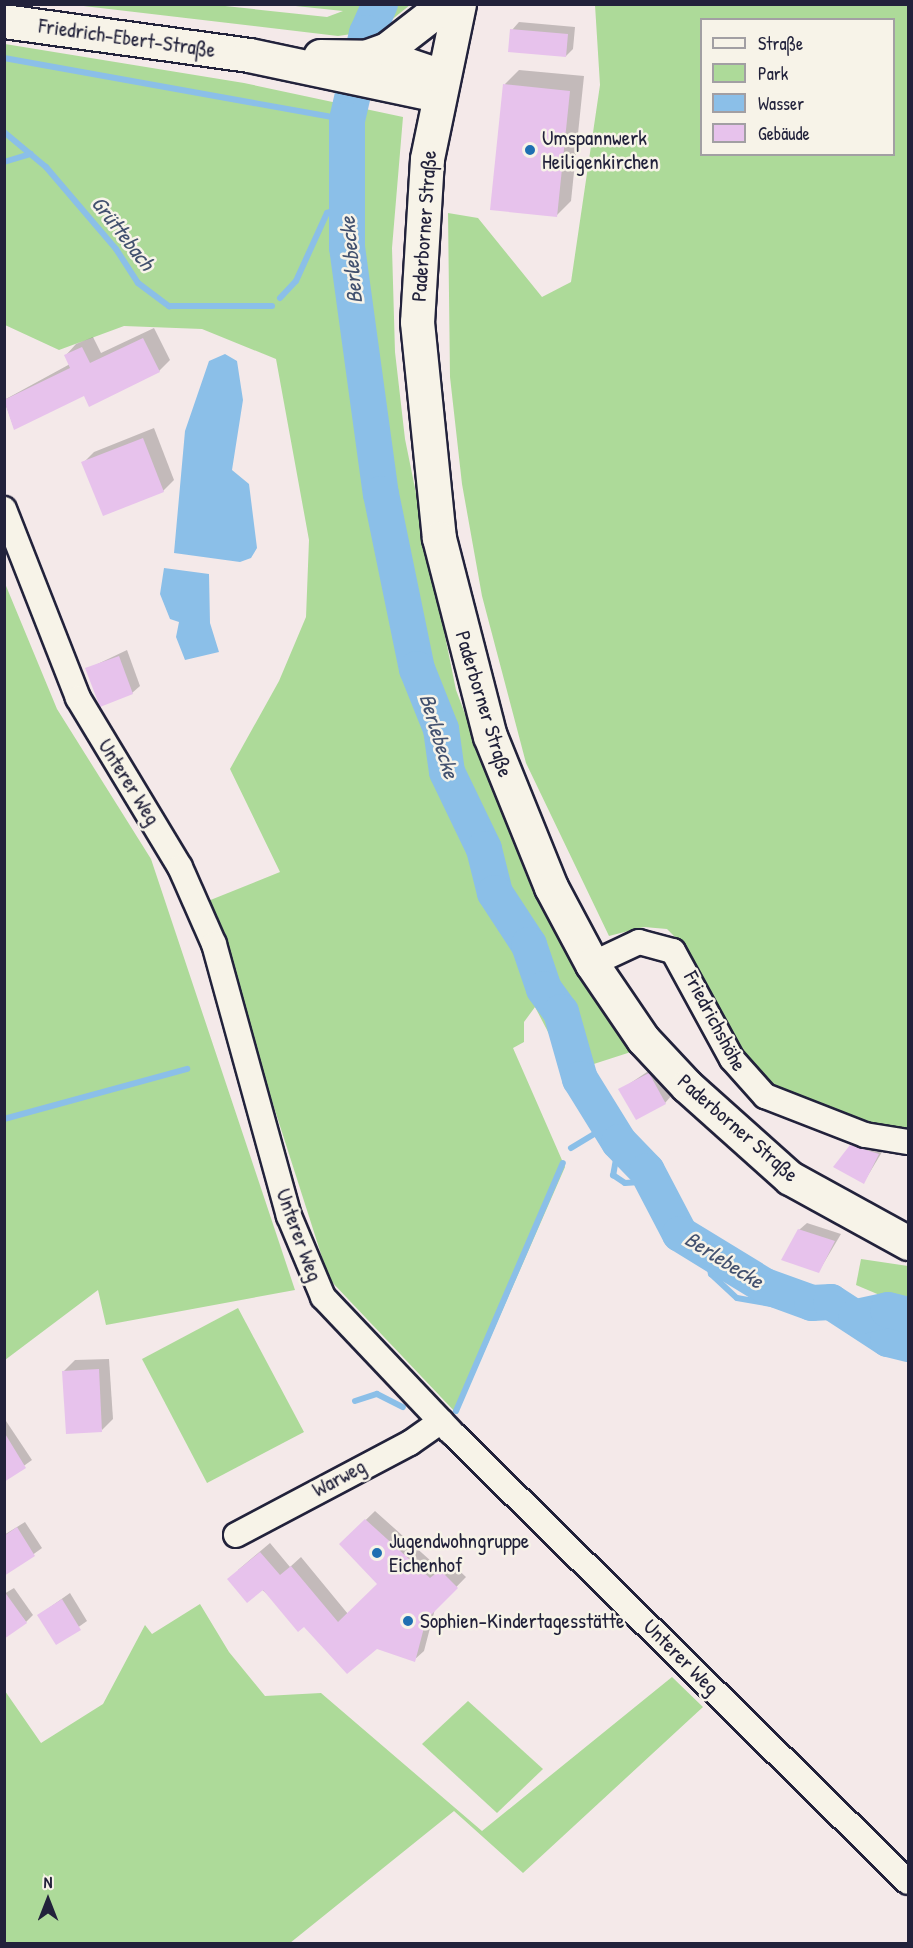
<!DOCTYPE html>
<html>
<head>
<meta charset="utf-8">
<style>
	body { margin:0 }
	#map { position:relative; width:913px; height:1948px; overflow:hidden; background:#f4e9e9; font-family:"Patrick Hand",sans-serif }
	div>[style] { position:absolute }
	.green>* { inset:0; background:#adda99 }
	.water>* { inset:0; background:#8bbfe8 }
	.shadow>* { inset:0; background:#0003 }
	.stream>* { height:6px; margin:-3px; padding:0 3px; transform-origin:3px; border-radius:3px; background:#8bbfe8 }
	.river>* { height:36px; margin:-18px; padding:0 18px; transform-origin:18px; border-radius:18px; background:#8bbfe8 }
	.building>* { inset:0; background:#e7c2ec }
	.roads { filter:drop-shadow(2px 0 #22223b) drop-shadow(-2px 0 #22223b) drop-shadow(0 2px #22223b) drop-shadow(0 -2px #22223b) }
	.minor>* { height:24px; margin:-12px; padding:0 12px; transform-origin:12px; border-radius:12px; background:#f7f3e8 }
	.secondary>* { height:33px; margin:-16.5px; padding:0 16.5px; transform-origin:16.5px; border-radius:16.5px; background:#f7f3e8 }
	.dots>* { width:16px; height:16px; translate:-50% -50%; box-sizing:border-box; border:3px solid #f7f3e8; border-radius:50% }
	span { translate:-50% -50%; white-space:nowrap; text-align:center; line-height:1.15; -webkit-text-stroke:5px #f7f3e8; paint-order:stroke }
	.street-label { font-size:21px; color:#22223b }
	.poi-label { font-size:21px; color:#22223b }
	.left { translate:0 -50%; text-align:left }
	.water-label { font-size:22px; color:#42516f; font-style:italic }
	.frame { position:absolute; inset:0; border:6px solid #22223b; pointer-events:none }
	.legend { position:absolute; left:700px; top:18px; width:195px; height:138px; box-sizing:border-box; background:#f7f3e8; border:2px solid #a29fa3; margin:0; padding:8px 10px; list-style:none; font-size:18px; color:#22223b }
	.legend li { display:flex; align-items:center; gap:12px; height:30px }
	.legend b { width:30px; border:2px solid #a29fa3 }
	.north { position:absolute; left:18px; top:1870px; width:60px; height:60px; -webkit-text-stroke:4px #f7f3e8; paint-order:stroke; rotate:0deg; font-size:16px; font-weight:700; line-height:24px; text-align:center; color:#22223b }
	.north::after { content:''; display:block; margin:auto; width:21px; height:27px; background:#22223b; clip-path:polygon(50% 0,100% 100%,50% 72%,0 100%) }
</style>
</head>
<body>
<div id="map">
	<div class="green">
		<i style="clip-path:polygon(206px 4px,327px 17px,343px 11px,286px 5px,410px 5px,379px 30px,338px 36px,75px 5px)"></i>
		<i style="clip-path:polygon(evenodd,595px 5px,908px 5px,908px 1139px,765px 1098px,684px 946px,667px 929px,644px 927px,609px 936px,526px 763px,482px 596px,462px 484px,450px 377px,448px 213px,478px 218px,542px 297px,571px 282px,600px 85px,595px 5px,702px 20px,894px 20px,894px 154px,702px 154px,702px 20px)"></i>
		<i style="clip-path:polygon(5px 44px,244px 83px,403px 117px,392px 248px,395px 352px,405px 439px,456px 690px,526px 875px,569px 956px,634px 1051px,569px 1072px,535px 1007px,524px 1022px,524px 1042px,513px 1048px,565px 1167px,457px 1414px,329px 1279px,208px 901px,280px 872px,230px 769px,279px 681px,306px 617px,309px 540px,276px 359px,202px 329px,124px 326px,59px 350px,5px 325px)"></i>
		<i style="clip-path:polygon(4px 581px,57px 709px,151px 859px,295px 1290px,106px 1325px,98px 1290px,5px 1360px)"></i>
		<i style="clip-path:polygon(861px 1259px,908px 1266px,908px 1307px,856px 1285px)"></i>
		<i style="clip-path:polygon(238px 1308px,304px 1432px,207px 1483px,142px 1359px)"></i>
		<i style="clip-path:polygon(200px 1604px,229px 1652px,265px 1696px,321px 1693px,482px 1831px,672px 1677px,703px 1707px,523px 1873px,454px 1811px,290px 1943px,5px 1943px,5px 1691px,41px 1743px,103px 1704px,145px 1625px,152px 1634px)"></i>
		<i style="clip-path:polygon(468px 1701px,543px 1769px,497px 1813px,422px 1744px)"></i>
	</div>
	<div class="water">
		<i style="clip-path:polygon(225px 354px,237px 361px,243px 400px,232px 470px,249px 484px,257px 548px,251px 558px,240px 562px,174px 553px,185px 431px,209px 361px)"></i>
		<i style="clip-path:polygon(164px 568px,209px 574px,210px 623px,219px 652px,185px 660px,176px 637px,179px 622px,170px 619px,160px 594px)"></i>
	</div>
	<div class="shadow">
		<i style="clip-path:polygon(519px 22px,575px 27px,573px 49px,566px 56px,512px 30px)"></i>
		<i style="clip-path:polygon(519px 70px,584px 76px,571px 201px,556px 216px,505px 84px)"></i>
		<i style="clip-path:polygon(154px 328px,170px 360px,159px 371px,85px 394px,14px 428px,4px 400px,70px 364px,66px 355px,76px 344px,93px 337px,101px 353px)"></i>
		<i style="clip-path:polygon(154px 428px,174px 480px,163px 491px,83px 463px,94px 452px)"></i>
		<i style="clip-path:polygon(127px 650px,140px 686px,132px 693px,87px 669px)"></i>
		<i style="clip-path:polygon(656px 1066px,672px 1095px,665px 1103px,620px 1090px)"></i>
		<i style="clip-path:polygon(859px 1138px,885px 1147px,864px 1182px,835px 1167px)"></i>
		<i style="clip-path:polygon(807px 1223px,841px 1234px,819px 1271px,799px 1230px)"></i>
		<i style="clip-path:polygon(109px 1359px,113px 1419px,102px 1430px,64px 1371px,75px 1360px)"></i>
		<i style="clip-path:polygon(6px 1421px,32px 1460px,4px 1480px,4px 1422px)"></i>
		<i style="clip-path:polygon(375px 1511px,441px 1570px,450px 1562px,466px 1577px,435px 1609px,424px 1651px,414px 1660px,305px 1625px,238px 1570px,270px 1543px,290px 1567px,301px 1557px,348px 1614px,379px 1584px,341px 1544px)"></i>
		<i style="clip-path:polygon(25px 1522px,42px 1548px,6px 1574px,4px 1535px)"></i>
		<i style="clip-path:polygon(14px 1588px,33px 1615px,26px 1622px,4px 1594px)"></i>
		<i style="clip-path:polygon(70px 1593px,87px 1621px,56px 1643px,39px 1615px)"></i>
	</div>
	<div class="stream">
		<i style="left:4px;top:58px;width:349px;rotate:10.2deg"></i>
		<i style="left:4px;top:132px;width:55px;rotate:39.8deg"></i>
		<i style="left:46px;top:167px;width:108px;rotate:49.5deg"></i>
		<i style="left:116px;top:249px;width:40px;rotate:57.1deg"></i>
		<i style="left:138px;top:283px;width:39px;rotate:37deg"></i>
		<i style="left:169px;top:306px;width:103px"></i>
		<i style="left:4px;top:162px;width:28px;rotate:-17deg"></i>
		<i style="left:280px;top:298px;width:23px;rotate:-47deg"></i>
		<i style="left:296px;top:281px;width:75px;rotate:-65.5deg"></i>
		<i style="left:327px;top:213px;width:18px;rotate:-22deg"></i>
		<i style="left:4px;top:1119px;width:190px;rotate:-15.3deg"></i>
		<i style="left:619px;top:1142px;width:34px;rotate:100deg"></i>
		<i style="left:613px;top:1175px;width:14px;rotate:34deg"></i>
		<i style="left:625px;top:1183px;width:26px;rotate:-4deg"></i>
		<i style="left:571px;top:1148px;width:44px;rotate:-31.2deg"></i>
		<i style="left:705px;top:1248px;width:27px;rotate:77deg"></i>
		<i style="left:711px;top:1274px;width:35px;rotate:43deg"></i>
		<i style="left:737px;top:1298px;width:52px;rotate:10deg"></i>
		<i style="left:788px;top:1307px;width:24px;rotate:-9deg"></i>
		<i style="left:355px;top:1401px;width:23px;rotate:-18deg"></i>
		<i style="left:377px;top:1394px;width:29px;rotate:27deg"></i>
		<i style="left:456px;top:1411px;width:270px;rotate:-66.7deg"></i>
	</div>
	<div class="river">
		<i style="left:380px;top:4px;width:32px;rotate:114deg"></i>
		<i style="left:367px;top:33px;width:89px;rotate:102.9deg"></i>
		<i style="left:347px;top:120px;width:127px;rotate:90deg"></i>
		<i style="left:347px;top:247px;width:249px;rotate:82.2deg"></i>
		<i style="left:381px;top:494px;width:179px;rotate:78.4deg"></i>
		<i style="left:417px;top:669px;width:65px;rotate:68.2deg"></i>
		<i style="left:441px;top:729px;width:43px;rotate:82.1deg"></i>
		<i style="left:447px;top:772px;width:85px;rotate:64.3deg"></i>
		<i style="left:484px;top:849px;width:45px;rotate:76deg"></i>
		<i style="left:495px;top:893px;width:62px;rotate:56.8deg"></i>
		<i style="left:529px;top:945px;width:46px;rotate:71.2deg"></i>
		<i style="left:544px;top:989px;width:29px;rotate:54deg"></i>
		<i style="left:561px;top:1012px;width:70px;rotate:74.2deg"></i>
		<i style="left:580px;top:1079px;width:74px;rotate:58.2deg"></i>
		<i style="left:619px;top:1142px;width:40px;rotate:46deg"></i>
		<i style="left:647px;top:1171px;width:71px;rotate:62.4deg"></i>
		<i style="left:680px;top:1234px;width:100px;rotate:31.5deg"></i>
		<i style="left:765px;top:1286px;width:50px;rotate:19.9deg"></i>
		<i style="left:812px;top:1303px;width:19px;rotate:-3deg"></i>
		<i style="left:831px;top:1302px;width:68px;rotate:33deg"></i>
		<i style="left:888px;top:1339px;width:21px;rotate:14deg"></i>
		<i style="left:856px;top:1317px;width:33px;rotate:-12deg"></i>
		<i style="left:888px;top:1310px;width:21px;rotate:14deg"></i>
	</div>
	<div class="building">
		<i style="clip-path:polygon(510px 29px,568px 34px,566px 57px,508px 52px)"></i>
		<i style="clip-path:polygon(503px 84px,570px 91px,557px 217px,490px 210px)"></i>
		<i style="clip-path:polygon(143px 338px,160px 372px,89px 407px,84px 396px,14px 430px,4px 400px,70px 368px,64px 355px,82px 347px,90px 363px)"></i>
		<i style="clip-path:polygon(143px 438px,164px 492px,103px 516px,81px 462px)"></i>
		<i style="clip-path:polygon(119px 656px,133px 694px,100px 707px,85px 668px)"></i>
		<i style="clip-path:polygon(649px 1073px,666px 1104px,636px 1120px,618px 1089px)"></i>
		<i style="clip-path:polygon(850px 1145px,879px 1154px,864px 1184px,833px 1167px)"></i>
		<i style="clip-path:polygon(798px 1229px,835px 1241px,819px 1273px,781px 1260px)"></i>
		<i style="clip-path:polygon(99px 1369px,102px 1432px,66px 1434px,62px 1371px)"></i>
		<i style="clip-path:polygon(4px 1432px,26px 1468px,4px 1482px)"></i>
		<i style="clip-path:polygon(365px 1519px,430px 1578px,440px 1570px,458px 1588px,426px 1620px,415px 1662px,377px 1649px,347px 1674px,304px 1627px,298px 1632px,263px 1590px,247px 1603px,227px 1579px,260px 1552px,280px 1575px,291px 1566px,338px 1622px,377px 1584px,339px 1544px)"></i>
		<i style="clip-path:polygon(17px 1527px,35px 1556px,4px 1576px,4px 1536px)"></i>
		<i style="clip-path:polygon(4px 1591px,27px 1623px,4px 1639px)"></i>
		<i style="clip-path:polygon(62px 1599px,81px 1630px,56px 1645px,37px 1615px)"></i>
	</div>
	<div class="roads">
		<div class="minor">
			<i style="left:4px;top:509px;width:203px;rotate:68.6deg"></i>
			<i style="left:78px;top:698px;width:197px;rotate:58.9deg"></i>
			<i style="left:180px;top:867px;width:84px;rotate:66.2deg"></i>
			<i style="left:214px;top:944px;width:282px;rotate:74.6deg"></i>
			<i style="left:289px;top:1216px;width:88px;rotate:67.2deg"></i>
			<i style="left:323px;top:1297px;width:186px;rotate:46.5deg"></i>
			<i style="left:451px;top:1432px;width:641px;rotate:44.56deg"></i>
			<i style="left:592px;top:964px;width:52px;rotate:-25.1deg"></i>
			<i style="left:639px;top:942px;width:35px;rotate:15deg"></i>
			<i style="left:673px;top:951px;width:123px;rotate:61.4deg"></i>
			<i style="left:732px;top:1059px;width:50px;rotate:48.3deg"></i>
			<i style="left:765px;top:1096px;width:107px;rotate:21.3deg"></i>
			<i style="left:865px;top:1135px;width:44px;rotate:9.2deg"></i>
			<i style="left:236px;top:1535px;width:197px;rotate:-27.9deg"></i>
			<i style="left:410px;top:1443px;width:38px;rotate:-35deg"></i>
		</div>
		<div class="secondary">
			<i style="left:459px;top:4px;width:158px;rotate:101.7deg"></i>
			<i style="left:427px;top:159px;width:163px;rotate:93.5deg"></i>
			<i style="left:417px;top:322px;width:217px;rotate:84.2deg"></i>
			<i style="left:439px;top:538px;width:204px;rotate:75.6deg"></i>
			<i style="left:490px;top:736px;width:163px;rotate:68deg"></i>
			<i style="left:551px;top:887px;width:87px;rotate:62deg"></i>
			<i style="left:592px;top:964px;width:91px;rotate:55.8deg"></i>
			<i style="left:643px;top:1039px;width:64px;rotate:46.9deg"></i>
			<i style="left:687px;top:1086px;width:138px;rotate:41.8deg"></i>
			<i style="left:790px;top:1178px;width:135px;rotate:28.8deg"></i>
			<i style="left:4px;top:21px;width:247px;rotate:7.9deg"></i>
			<i style="left:249px;top:55px;width:192px;rotate:12deg"></i>
			<i style="left:320px;top:56px;width:65px;rotate:0.9deg"></i>
			<i style="left:385px;top:57px;width:59px;rotate:18.7deg"></i>
			<i style="left:365px;top:57px;width:23px;rotate:-20deg"></i>
			<i style="left:387px;top:49px;width:73px;rotate:-37.8deg"></i>
		</div>
	</div>
	<div class="dots">
		<i style="left:530px;top:150px;background:#1f6fb2"></i>
		<i style="left:377px;top:1553px;background:#1f6fb2"></i>
		<i style="left:408px;top:1621px;background:#1f6fb2"></i>
	</div>
	<div class="street-label">
		<span style="left:127px;top:38px;rotate:8deg">Friedrich-Ebert-Straße</span>
		<span style="left:424px;top:226px;rotate:-86deg">Paderborner Straße</span>
		<span style="left:484px;top:704px;rotate:73deg">Paderborner Straße</span>
		<span style="left:129px;top:782px;rotate:58deg">Unterer Weg</span>
		<span style="left:715px;top:1021px;rotate:62deg">Friedrichshöhe</span>
		<span style="left:738px;top:1128px;rotate:41deg">Paderborner Straße</span>
		<span style="left:299px;top:1235px;rotate:70deg">Unterer Weg</span>
		<span style="left:339px;top:1478px;rotate:-28deg">Warweg</span>
		<span style="left:681px;top:1657px;rotate:45deg">Unterer Weg</span>
	</div>
	<div class="poi-label">
		<span class="left" style="left:542px;top:150px">Umspannwerk<br>Heiligenkirchen</span>
		<span class="left" style="left:389px;top:1553px">Jugendwohngruppe<br>Eichenhof</span>
		<span class="left" style="left:420px;top:1621px">Sophien-Kindertagesstätte</span>
	</div>
	<div class="water-label">
		<span style="left:123px;top:233px;rotate:52deg">Grüttebach</span>
		<span style="left:351px;top:260px;rotate:-95deg">Berlebecke</span>
		<span style="left:439px;top:736px;rotate:73deg">Berlebecke</span>
		<span style="left:724px;top:1260px;rotate:32deg">Berlebecke</span>
	</div>
	<div class="frame"></div>
	<ul class="legend">
	<li><b style="height:8px;background:#f7f3e8"></b>Straße</li>
	<li><b style="height:16px;background:#adda99"></b>Park</li>
	<li><b style="height:16px;background:#8bbfe8"></b>Wasser</li>
	<li><b style="height:16px;background:#e7c2ec"></b>Gebäude</li>
	</ul>
	<div class="north">N</div>
</div>
</body>
</html>
